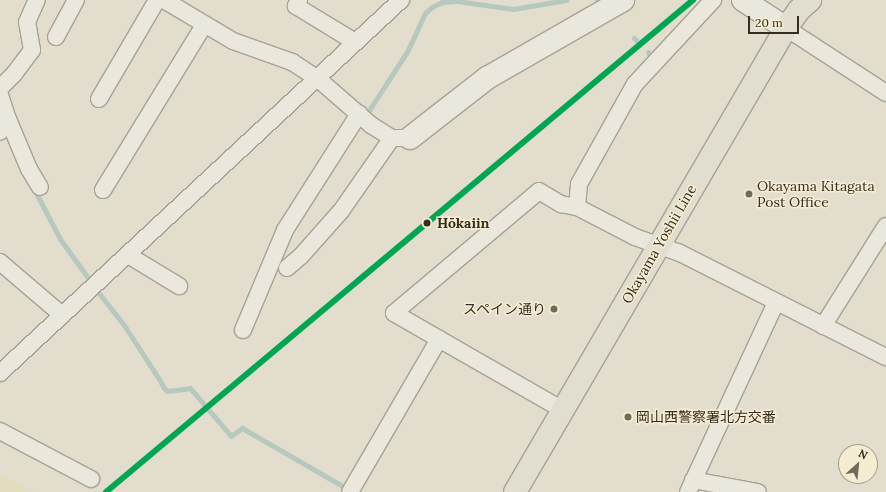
<!DOCTYPE html>
<html>
<head>
<meta charset="utf-8">
<style>
	body { margin:0 }
	#map { position:relative; width:886px; height:492px; overflow:hidden; background:#e2ddcc; font-family:Lora,"Noto Sans JP",serif }
	div>[style] { position:absolute }
	.farmland>* { inset:0; background:#e1ddbd }
	.stream>* { height:5px; margin:-2.5px; padding:0 2.5px; transform-origin:2.5px; border-radius:2.5px; background:#b7c8bf }
	.roads { filter:drop-shadow(1px 0 #a7a295) drop-shadow(-1px 0 #a7a295) drop-shadow(0 1px #a7a295) drop-shadow(0 -1px #a7a295) }
	.street>* { height:16px; margin:-8px; padding:0 8px; transform-origin:8px; border-radius:8px; background:#eae8dd }
	.secondary>* { height:22px; margin:-11px; padding:0 11px; transform-origin:11px; border-radius:11px; background:#eae8dd }
	.primary>* { height:22px; margin:-11px; padding:0 11px; transform-origin:11px; border-radius:11px; background:#e2decf }
	.rail-1>* { height:6px; margin:-3px; padding:0 3px; transform-origin:3px; border-radius:3px; background:#00a651 }
	.dots>* { width:11px; height:11px; translate:-50% -50%; box-sizing:border-box; border:2px solid #f4edd2; border-radius:50% }
	span { translate:-50% -50%; white-space:nowrap; text-align:center; line-height:1.15; -webkit-text-stroke:3px #f4edd2; paint-order:stroke }
	.poi-label { font-size:14px; color:#362b1e }
	.left { translate:0 -50%; text-align:left }
	.right { translate:-100% -50%; text-align:right }
	.stop-label { font-size:14px; color:#362b1e; font-weight:700 }
	.street-label { font-size:14px; color:#362b1e }
	.north { position:absolute; left:838px; top:444px; width:40px; height:40px; box-sizing:border-box; background:#f4edd2; border:1px solid #a89f8a; border-radius:50%; rotate:27deg; font-size:11px; font-weight:700; line-height:16px; text-align:center; color:#362b1e }
	.north::after { content:''; display:block; margin:auto; width:14px; height:18px; background:#72695b; clip-path:polygon(50% 0,100% 100%,50% 72%,0 100%) }
	.scale { position:absolute; left:748px; top:16px; width:51px; height:18px; box-sizing:border-box; border:2px solid #362b1e; border-top:0; padding-left:5px; font-size:12px; line-height:14px; white-space:nowrap; color:#362b1e; -webkit-text-stroke:3px #f4edd2; paint-order:stroke }
</style>
</head>
<body>
<div id="map">
	<div class="farmland">
		<i style="clip-path:polygon(0 475px,34px 492px,0 492px)"></i>
	</div>
	<div class="stream">
		<i style="left:597px;top:0;width:1px;rotate:45deg"></i>
		<i style="left:634px;top:38px;width:3px;rotate:45deg"></i>
		<i style="left:648px;top:52px;width:4px;rotate:63deg"></i>
		<i style="left:366px;top:115px;width:77px;rotate:-57.1deg"></i>
		<i style="left:408px;top:50px;width:41px;rotate:-65.3deg"></i>
		<i style="left:425px;top:13px;width:9px;rotate:-41deg"></i>
		<i style="left:432px;top:7px;width:11px;rotate:-27deg"></i>
		<i style="left:442px;top:2px;width:15px;rotate:-4deg"></i>
		<i style="left:457px;top:1px;width:57px;rotate:8.1deg"></i>
		<i style="left:513px;top:9px;width:54px;rotate:-9.6deg"></i>
		<i style="left:34px;top:189px;width:56px;rotate:62.5deg"></i>
		<i style="left:60px;top:239px;width:53px;rotate:54.2deg"></i>
		<i style="left:98px;top:292px;width:42px;rotate:51.8deg"></i>
		<i style="left:124px;top:325px;width:64px;rotate:57.1deg"></i>
		<i style="left:159px;top:379px;width:10px;rotate:61deg"></i>
		<i style="left:164px;top:388px;width:4px;rotate:45deg"></i>
		<i style="left:167px;top:391px;width:23px;rotate:-7deg"></i>
		<i style="left:190px;top:388px;width:63px;rotate:49.5deg"></i>
		<i style="left:231px;top:436px;width:14px;rotate:-36deg"></i>
		<i style="left:242px;top:428px;width:118px;rotate:30deg"></i>
	</div>
	<div class="roads">
		<div class="street">
			<i style="left:164px;top:0;width:80px;rotate:30.7deg"></i>
			<i style="left:233px;top:41px;width:63px;rotate:19.6deg"></i>
			<i style="left:292px;top:62px;width:30px;rotate:33deg"></i>
			<i style="left:317px;top:78px;width:72px;rotate:41deg"></i>
			<i style="left:371px;top:125px;width:25px;rotate:32deg"></i>
			<i style="left:392px;top:138px;width:18px"></i>
			<i style="left:299px;top:0;width:7px;rotate:117deg"></i>
			<i style="left:296px;top:6px;width:69px;rotate:31.4deg"></i>
			<i style="left:786px;top:28px;width:119px;rotate:33deg"></i>
			<i style="left:56px;top:37px;width:42px;rotate:-61.6deg"></i>
			<i style="left:0;top:88px;width:20px;rotate:-45deg"></i>
			<i style="left:14px;top:74px;width:30px;rotate:-53deg"></i>
			<i style="left:32px;top:50px;width:28px;rotate:-100deg"></i>
			<i style="left:27px;top:22px;width:24px;rotate:-66deg"></i>
			<i style="left:0;top:95px;width:25px;rotate:72deg"></i>
			<i style="left:8px;top:119px;width:15px;rotate:122deg"></i>
			<i style="left:99px;top:99px;width:115px;rotate:-59.6deg"></i>
			<i style="left:8px;top:119px;width:54px;rotate:67.2deg"></i>
			<i style="left:29px;top:169px;width:21px;rotate:59deg"></i>
			<i style="left:103px;top:190px;width:193px;rotate:-58.5deg"></i>
			<i style="left:577px;top:207px;width:23px;rotate:-85deg"></i>
			<i style="left:579px;top:184px;width:115px;rotate:-60.8deg"></i>
			<i style="left:635px;top:84px;width:115px;rotate:-47.1deg"></i>
			<i style="left:128px;top:255px;width:60px;rotate:31.3deg"></i>
			<i style="left:0;top:262px;width:82px;rotate:40.5deg"></i>
			<i style="left:287px;top:268px;width:18px;rotate:-41deg"></i>
			<i style="left:301px;top:256px;width:60px;rotate:-48.4deg"></i>
			<i style="left:341px;top:211px;width:89px;rotate:-55.1deg"></i>
			<i style="left:823px;top:326px;width:118px;rotate:-57.8deg"></i>
			<i style="left:243px;top:330px;width:108px;rotate:-67.2deg"></i>
			<i style="left:285px;top:230px;width:138px;rotate:-57.5deg"></i>
			<i style="left:439px;top:339px;width:52px;rotate:-150deg"></i>
			<i style="left:394px;top:313px;width:189px;rotate:-40.1deg"></i>
			<i style="left:539px;top:191px;width:26px;rotate:31deg"></i>
			<i style="left:561px;top:204px;width:16px;rotate:11deg"></i>
			<i style="left:577px;top:207px;width:65px;rotate:27.3deg"></i>
			<i style="left:635px;top:237px;width:48px;rotate:19.6deg"></i>
			<i style="left:680px;top:253px;width:231px;rotate:26.8deg"></i>
			<i style="left:0;top:373px;width:548px;rotate:-42.93deg"></i>
			<i style="left:0;top:431px;width:103px;rotate:27.8deg"></i>
			<i style="left:693px;top:480px;width:66px;rotate:10.5deg"></i>
			<i style="left:350px;top:492px;width:177px;rotate:-59.8deg"></i>
			<i style="left:439px;top:339px;width:143px;rotate:29.8deg"></i>
			<i style="left:688px;top:492px;width:209px;rotate:-65.1deg"></i>
		</div>
		<div class="secondary">
			<i style="left:743px;top:0;width:51px;rotate:33.1deg"></i>
			<i style="left:410px;top:138px;width:98px;rotate:-37.9deg"></i>
			<i style="left:487px;top:78px;width:157px;rotate:-29.8deg"></i>
		</div>
		<div class="primary">
			<i style="left:515px;top:492px;width:537px;rotate:-59.71deg"></i>
			<i style="left:786px;top:28px;width:22px;rotate:-54deg"></i>
			<i style="left:799px;top:10px;width:15px;rotate:-42deg"></i>
		</div>
	</div>
	<div class="rail-1">
		<i style="left:106px;top:492px;width:766px;rotate:-39.97deg"></i>
	</div>
	<div class="dots">
		<i style="left:749px;top:194px;background:#72695b"></i>
		<i style="left:427px;top:223px;background:#362b1e"></i>
		<i style="left:554px;top:309px;background:#72695b"></i>
		<i style="left:628px;top:417px;background:#72695b"></i>
	</div>
	<div class="poi-label">
		<span class="left" style="left:757px;top:194px">Okayama Kitagata<br>Post Office</span>
		<span class="right" style="left:546px;top:309px">スペイン通り</span>
		<span class="left" style="left:636px;top:417px">岡山西警察署北方交番</span>
	</div>
	<div class="stop-label">
		<span class="left" style="left:437px;top:223px">Hōkaiin</span>
	</div>
	<div class="street-label">
		<span style="left:659px;top:244px;rotate:-60deg">Okayama Yoshii Line</span>
	</div>
	<div class="north">N</div>
	<div class="scale">20 m</div>
</div>
</body>
</html>
